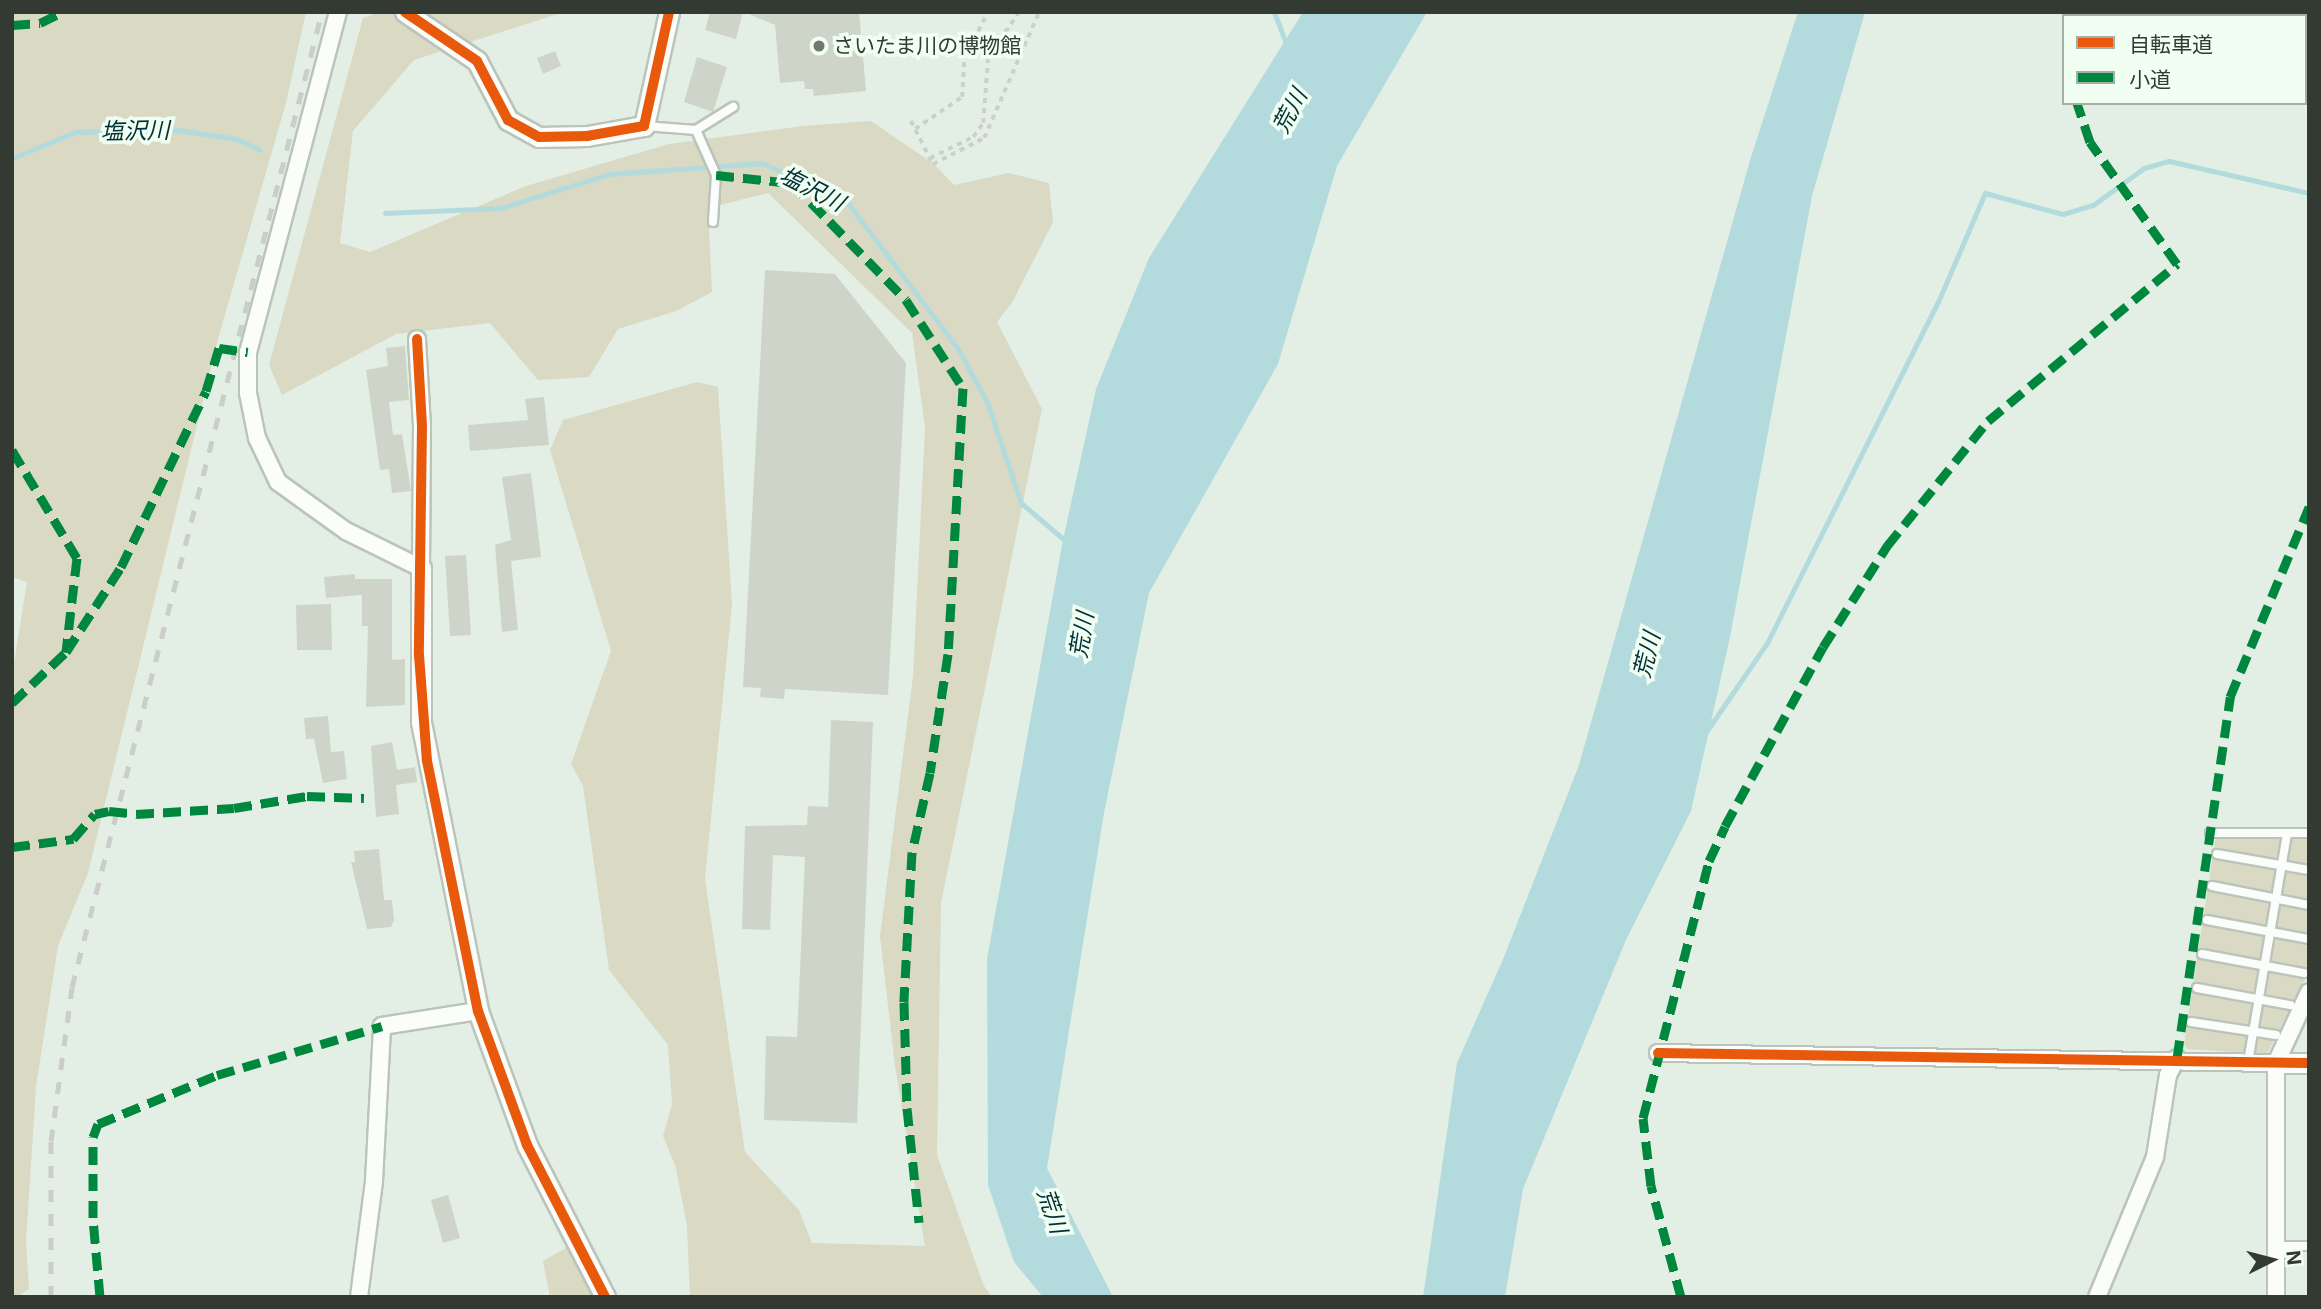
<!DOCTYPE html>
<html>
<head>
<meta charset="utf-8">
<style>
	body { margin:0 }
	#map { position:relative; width:2321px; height:1309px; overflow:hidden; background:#e3efe4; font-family:Inter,"Noto Sans JP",sans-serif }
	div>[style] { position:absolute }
	.green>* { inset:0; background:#dad9c4 }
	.water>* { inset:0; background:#b3dbdd }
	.stream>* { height:5px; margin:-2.5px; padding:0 2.5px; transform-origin:2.5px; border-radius:2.5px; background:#b3dbdd }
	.building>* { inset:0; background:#ced5c8 }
	.path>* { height:3.5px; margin-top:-1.75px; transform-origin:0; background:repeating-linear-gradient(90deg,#ccd0cc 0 5px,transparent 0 10px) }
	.roads { filter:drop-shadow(2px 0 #bbc4bb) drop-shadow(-2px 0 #bbc4bb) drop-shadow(0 2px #bbc4bb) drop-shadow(0 -2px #bbc4bb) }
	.service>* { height:8px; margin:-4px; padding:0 4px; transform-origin:4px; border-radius:4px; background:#fbfdfb }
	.minor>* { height:16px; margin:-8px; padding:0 8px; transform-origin:8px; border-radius:8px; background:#fbfdfb }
	.tertiary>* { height:19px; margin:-9.5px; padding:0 9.5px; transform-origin:9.5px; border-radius:9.5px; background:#fbfdfb }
	.rail>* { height:5px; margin-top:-2.5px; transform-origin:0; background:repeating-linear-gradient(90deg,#cacdca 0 12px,transparent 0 24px) }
	.quiet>* { height:9px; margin-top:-4.5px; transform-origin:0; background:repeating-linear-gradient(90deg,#00873e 0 18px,transparent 0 27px) }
	.cycleway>* { height:10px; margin:-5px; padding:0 5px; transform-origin:5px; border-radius:5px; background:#e8590c }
	.dots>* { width:19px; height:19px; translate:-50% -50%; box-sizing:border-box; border:4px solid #f1fef2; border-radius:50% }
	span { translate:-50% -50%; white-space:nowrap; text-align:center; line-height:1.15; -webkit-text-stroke:7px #f1fef2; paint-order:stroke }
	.poi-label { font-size:21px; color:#323a32 }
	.left { translate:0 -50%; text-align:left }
	.water-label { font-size:23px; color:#003137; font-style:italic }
	.frame { position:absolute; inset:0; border:14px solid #323a32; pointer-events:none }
	.legend { position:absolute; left:2062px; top:14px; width:245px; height:91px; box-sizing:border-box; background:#f1fef2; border:2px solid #a5b0a5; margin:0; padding:9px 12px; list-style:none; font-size:21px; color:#323a32 }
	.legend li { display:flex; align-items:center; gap:14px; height:35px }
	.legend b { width:35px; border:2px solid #a5b0a5 }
	.north { position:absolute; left:2237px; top:1225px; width:70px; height:70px; -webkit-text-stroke:5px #f1fef2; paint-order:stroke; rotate:84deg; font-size:19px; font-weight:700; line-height:28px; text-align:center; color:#323a32 }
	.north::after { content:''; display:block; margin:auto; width:24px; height:32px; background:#323a32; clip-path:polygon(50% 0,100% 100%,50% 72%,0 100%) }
</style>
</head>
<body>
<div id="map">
	<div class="green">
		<i style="clip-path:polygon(12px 12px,306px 12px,286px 103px,218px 339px,88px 873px,58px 946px,36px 1086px,26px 1242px,29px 1289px,17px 1297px,12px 1297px,12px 676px,27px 582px,12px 577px)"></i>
		<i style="clip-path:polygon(381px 12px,564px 12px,414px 60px,353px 131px,340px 243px,370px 252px,526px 186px,669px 144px,802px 126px,871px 121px,934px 164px,954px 185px,1009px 173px,1049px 183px,1053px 222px,1013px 301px,997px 322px,1042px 409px,941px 903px,937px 1155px,984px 1286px,992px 1297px,690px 1297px,687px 1226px,676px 1168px,663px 1136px,672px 1104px,668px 1045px,609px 970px,583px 786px,571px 764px,611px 651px,550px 450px,563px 420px,697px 382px,718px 387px,732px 604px,705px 879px,745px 1152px,799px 1210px,812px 1243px,925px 1246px,895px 1066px,880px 936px,913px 676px,925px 428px,912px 333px,768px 193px,708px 208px,712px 292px,676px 311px,618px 329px,589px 377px,538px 380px,490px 323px,396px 334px,282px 395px,269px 365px,363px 18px)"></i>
		<i style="clip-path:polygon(2217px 829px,2309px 829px,2309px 971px,2267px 1054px,2187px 1049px,2184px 1044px)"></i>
		<i style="clip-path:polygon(569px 1246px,593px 1297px,550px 1297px,543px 1261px)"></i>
	</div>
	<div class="water">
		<i style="clip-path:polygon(1303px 12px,1427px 12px,1337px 166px,1278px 364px,1149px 593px,1104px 813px,1047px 1168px,1113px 1297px,1043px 1297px,1014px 1262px,988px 1185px,987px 959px,1063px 540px,1096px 389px,1149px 258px)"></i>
		<i style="clip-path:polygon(1798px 12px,1865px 12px,1812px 196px,1730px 637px,1691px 811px,1626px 940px,1523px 1189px,1505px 1297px,1423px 1297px,1457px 1063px,1504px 957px,1579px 765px,1751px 157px)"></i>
	</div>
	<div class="stream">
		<i style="left:1274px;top:12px;width:40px;rotate:69deg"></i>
		<i style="left:12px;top:158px;width:68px;rotate:-22.4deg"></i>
		<i style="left:75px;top:132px;width:103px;rotate:-1.1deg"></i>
		<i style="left:178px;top:130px;width:60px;rotate:8.7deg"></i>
		<i style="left:237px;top:139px;width:25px;rotate:26deg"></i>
		<i style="left:385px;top:213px;width:116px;rotate:-2.5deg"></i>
		<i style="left:501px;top:208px;width:113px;rotate:-17.5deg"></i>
		<i style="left:609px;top:174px;width:153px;rotate:-4.1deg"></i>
		<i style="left:762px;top:163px;width:94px;rotate:24.6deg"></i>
		<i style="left:847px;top:202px;width:184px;rotate:52.9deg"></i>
		<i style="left:958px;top:349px;width:60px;rotate:61.3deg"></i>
		<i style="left:987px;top:402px;width:107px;rotate:71.4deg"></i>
		<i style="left:1021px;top:503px;width:62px;rotate:40.4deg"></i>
		<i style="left:1706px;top:732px;width:108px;rotate:-55.6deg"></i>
		<i style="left:1767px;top:643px;width:381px;rotate:-63.4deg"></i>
		<i style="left:1938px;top:302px;width:119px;rotate:-66.7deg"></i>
		<i style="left:1985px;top:193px;width:81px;rotate:15.1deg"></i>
		<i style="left:2063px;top:214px;width:31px;rotate:-17deg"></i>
		<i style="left:2093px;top:205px;width:63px;rotate:-36deg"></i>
		<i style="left:2144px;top:168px;width:26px;rotate:-16deg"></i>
		<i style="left:2169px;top:161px;width:144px;rotate:12.9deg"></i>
	</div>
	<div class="building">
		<i style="clip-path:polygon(710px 12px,743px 12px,736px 39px,705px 30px)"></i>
		<i style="clip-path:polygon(744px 12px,859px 12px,866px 91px,814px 96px,813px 89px,805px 89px,804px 81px,780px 83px,775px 25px)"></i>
		<i style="clip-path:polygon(555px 51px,561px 66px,543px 74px,537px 58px)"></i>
		<i style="clip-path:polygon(697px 57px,727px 67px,713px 112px,684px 102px)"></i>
		<i style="clip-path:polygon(765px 270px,835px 274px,906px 363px,888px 695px,785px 689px,784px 699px,760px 697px,761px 688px,743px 687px)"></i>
		<i style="clip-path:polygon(405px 346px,409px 400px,389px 402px,393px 435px,402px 434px,411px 491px,392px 493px,389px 469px,380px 470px,366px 370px,388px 366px,386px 348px)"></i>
		<i style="clip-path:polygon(544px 397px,549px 445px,470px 451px,468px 425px,528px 420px,525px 399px)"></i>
		<i style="clip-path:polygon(531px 473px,541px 557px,511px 561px,518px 630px,502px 632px,495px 545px,511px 540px,502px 477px)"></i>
		<i style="clip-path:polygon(466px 555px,471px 635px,450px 636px,445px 556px)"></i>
		<i style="clip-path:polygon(355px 574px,355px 579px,392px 579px,392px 660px,405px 659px,405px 705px,366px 707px,368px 626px,362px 626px,362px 595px,326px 598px,324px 577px)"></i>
		<i style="clip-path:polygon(331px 604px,332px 650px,297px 650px,296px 605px)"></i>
		<i style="clip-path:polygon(328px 716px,331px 752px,344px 751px,347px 779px,323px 783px,314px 739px,306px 739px,304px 718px)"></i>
		<i style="clip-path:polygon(831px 720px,873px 722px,857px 1123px,764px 1120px,766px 1036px,797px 1037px,805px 857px,773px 855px,770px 930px,742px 929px,745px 826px,807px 825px,808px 806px,828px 807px)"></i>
		<i style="clip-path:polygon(392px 742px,397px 770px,415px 767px,417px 782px,396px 785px,399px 814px,376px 817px,371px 746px)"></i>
		<i style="clip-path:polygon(379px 849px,384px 900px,392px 900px,394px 920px,391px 927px,367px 929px,351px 862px,355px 862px,354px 851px)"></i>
		<i style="clip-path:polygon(448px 1195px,460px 1238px,443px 1243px,431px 1200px)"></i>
	</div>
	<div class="path">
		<i style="left:911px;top:121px;width:48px;rotate:62.9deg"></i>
		<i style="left:933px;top:164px;width:57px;rotate:-27deg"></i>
		<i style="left:984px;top:138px;width:137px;rotate:-66.4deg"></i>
		<i style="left:915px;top:129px;width:57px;rotate:-34.2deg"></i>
		<i style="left:962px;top:97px;width:39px;rotate:-87deg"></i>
		<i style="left:964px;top:58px;width:52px;rotate:-62.4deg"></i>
		<i style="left:930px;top:158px;width:48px;rotate:-26deg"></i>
		<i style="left:973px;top:137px;width:17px;rotate:-54deg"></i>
		<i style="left:983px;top:123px;width:66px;rotate:-85.7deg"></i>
		<i style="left:988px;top:57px;width:55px;rotate:-55.4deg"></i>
	</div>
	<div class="roads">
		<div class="service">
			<i style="left:645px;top:126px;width:51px;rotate:4.5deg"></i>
			<i style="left:696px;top:130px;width:44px;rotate:-31.9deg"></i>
			<i style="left:696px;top:130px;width:49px;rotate:66deg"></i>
			<i style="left:716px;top:175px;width:47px;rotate:93.7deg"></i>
			<i style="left:2210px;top:833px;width:99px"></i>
			<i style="left:2217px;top:854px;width:93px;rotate:9.9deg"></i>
			<i style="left:2212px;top:886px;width:99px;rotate:11.1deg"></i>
			<i style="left:2207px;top:920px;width:104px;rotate:10.6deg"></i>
			<i style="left:2202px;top:954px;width:104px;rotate:10.6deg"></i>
			<i style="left:2197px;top:988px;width:95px;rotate:10.4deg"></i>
			<i style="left:2191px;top:1022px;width:86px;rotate:8.7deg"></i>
			<i style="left:2248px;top:1062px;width:232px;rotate:-80.3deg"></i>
			<i style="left:2276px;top:1246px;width:33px"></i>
		</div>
		<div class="minor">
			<i style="left:338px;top:12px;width:352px;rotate:104.8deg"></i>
			<i style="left:248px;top:352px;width:41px;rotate:90deg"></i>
			<i style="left:248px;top:393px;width:46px;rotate:78.7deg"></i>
			<i style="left:257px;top:438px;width:49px;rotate:64.5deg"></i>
			<i style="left:278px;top:482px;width:84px;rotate:35.8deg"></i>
			<i style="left:346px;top:531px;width:84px;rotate:26.3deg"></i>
			<i style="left:421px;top:568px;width:142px;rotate:-89.6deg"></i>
			<i style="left:422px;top:426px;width:87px;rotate:-93.3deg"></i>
			<i style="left:1658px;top:1053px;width:618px;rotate:0.93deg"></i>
			<i style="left:359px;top:1297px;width:117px;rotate:-82.6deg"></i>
			<i style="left:374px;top:1181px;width:155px;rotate:-87deg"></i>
			<i style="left:382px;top:1026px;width:97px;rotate:-8.9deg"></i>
			<i style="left:2097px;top:1297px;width:152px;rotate:-67.5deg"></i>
			<i style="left:2155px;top:1157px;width:83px;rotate:-81deg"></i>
			<i style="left:2168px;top:1075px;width:19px;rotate:-62deg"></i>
			<i style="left:2276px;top:1297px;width:234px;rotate:-90deg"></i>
			<i style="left:2276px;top:1063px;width:78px;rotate:-65.1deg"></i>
		</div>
		<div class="tertiary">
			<i style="left:405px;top:12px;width:87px;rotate:34.2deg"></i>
			<i style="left:477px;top:61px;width:67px;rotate:62.3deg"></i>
			<i style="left:508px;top:120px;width:35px;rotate:29deg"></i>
			<i style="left:539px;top:137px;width:48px;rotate:-1.2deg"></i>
			<i style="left:587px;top:136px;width:58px;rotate:-10deg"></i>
			<i style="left:644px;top:126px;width:117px;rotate:-77.6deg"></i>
			<i style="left:421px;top:568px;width:154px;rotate:90deg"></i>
			<i style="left:421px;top:722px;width:295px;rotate:78.8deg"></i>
			<i style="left:478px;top:1011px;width:143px;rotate:69.9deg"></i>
			<i style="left:527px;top:1145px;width:171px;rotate:62.8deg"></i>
			<i style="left:2276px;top:1063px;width:33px"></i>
		</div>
	</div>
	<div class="rail">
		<i style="left:51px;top:1297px;width:156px;rotate:-90deg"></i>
		<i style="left:51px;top:1141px;width:155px;rotate:-82.2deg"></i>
		<i style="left:72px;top:987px;width:1007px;rotate:-75.62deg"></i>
	</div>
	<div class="quiet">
		<i style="left:2089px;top:16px;width:4px;rotate:-90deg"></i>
		<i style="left:12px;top:25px;width:28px;rotate:-4deg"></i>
		<i style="left:40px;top:23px;width:25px;rotate:-26deg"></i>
		<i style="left:716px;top:175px;width:76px;rotate:6deg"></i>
		<i style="left:792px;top:183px;width:163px;rotate:45.7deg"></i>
		<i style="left:906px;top:300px;width:105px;rotate:57.1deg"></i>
		<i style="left:963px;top:388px;width:266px;rotate:93.2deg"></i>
		<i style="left:948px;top:654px;width:120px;rotate:98.6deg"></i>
		<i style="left:930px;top:773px;width:81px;rotate:102.8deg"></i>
		<i style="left:912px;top:852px;width:150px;rotate:93.1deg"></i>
		<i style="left:904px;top:1002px;width:106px;rotate:88.4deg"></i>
		<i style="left:907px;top:1108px;width:115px;rotate:84deg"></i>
		<i style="left:12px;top:450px;width:126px;rotate:59deg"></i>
		<i style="left:77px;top:558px;width:95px;rotate:96.7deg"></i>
		<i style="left:12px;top:703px;width:74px;rotate:-43.4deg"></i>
		<i style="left:66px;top:652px;width:101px;rotate:-57.1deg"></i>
		<i style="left:121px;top:567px;width:195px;rotate:-64.2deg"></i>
		<i style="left:206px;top:391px;width:45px;rotate:-73.2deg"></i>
		<i style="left:219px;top:348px;width:29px;rotate:8deg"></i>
		<i style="left:12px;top:847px;width:62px;rotate:-7.5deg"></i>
		<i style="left:73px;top:839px;width:33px;rotate:-49deg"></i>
		<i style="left:95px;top:814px;width:14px;rotate:-12deg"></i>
		<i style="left:109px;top:811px;width:27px;rotate:6deg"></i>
		<i style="left:136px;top:814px;width:98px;rotate:-3.5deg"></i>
		<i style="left:234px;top:808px;width:74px;rotate:-9.3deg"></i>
		<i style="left:307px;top:796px;width:57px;rotate:2deg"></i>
		<i style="left:2177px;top:1058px;width:365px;rotate:-81.6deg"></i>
		<i style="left:2230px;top:697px;width:206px;rotate:-67.4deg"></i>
		<i style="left:100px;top:1297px;width:79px;rotate:-95.1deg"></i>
		<i style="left:93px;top:1218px;width:81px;rotate:-90deg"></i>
		<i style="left:93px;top:1137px;width:14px;rotate:-69deg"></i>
		<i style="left:98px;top:1124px;width:129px;rotate:-22.4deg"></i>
		<i style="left:217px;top:1075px;width:172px;rotate:-16.5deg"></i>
		<i style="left:1681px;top:1297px;width:115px;rotate:-105.1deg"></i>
		<i style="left:1651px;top:1186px;width:68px;rotate:-96.7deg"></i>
		<i style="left:1643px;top:1118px;width:265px;rotate:-75.6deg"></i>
		<i style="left:1709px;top:861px;width:38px;rotate:-65deg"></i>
		<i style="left:1725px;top:826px;width:204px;rotate:-61.3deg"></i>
		<i style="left:1823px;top:647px;width:120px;rotate:-57.6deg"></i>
		<i style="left:1887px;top:546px;width:161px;rotate:-51.1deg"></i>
		<i style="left:1988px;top:421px;width:246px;rotate:-39.7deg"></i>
		<i style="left:2177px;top:264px;width:150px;rotate:-125.5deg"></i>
		<i style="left:2090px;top:142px;width:41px;rotate:-108.4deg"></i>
	</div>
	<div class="cycleway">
		<i style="left:405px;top:12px;width:87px;rotate:34.2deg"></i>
		<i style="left:477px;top:61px;width:67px;rotate:62.3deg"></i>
		<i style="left:508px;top:120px;width:35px;rotate:29deg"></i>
		<i style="left:539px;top:137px;width:48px;rotate:-1.2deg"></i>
		<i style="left:587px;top:136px;width:58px;rotate:-10deg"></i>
		<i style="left:644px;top:126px;width:117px;rotate:-77.6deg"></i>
		<i style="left:417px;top:339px;width:87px;rotate:86.7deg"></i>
		<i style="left:422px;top:426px;width:229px;rotate:90.8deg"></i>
		<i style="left:419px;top:655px;width:106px;rotate:85.7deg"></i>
		<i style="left:427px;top:761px;width:255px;rotate:78.5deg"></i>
		<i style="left:478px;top:1011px;width:143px;rotate:69.9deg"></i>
		<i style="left:527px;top:1145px;width:171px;rotate:62.8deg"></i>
		<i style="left:1658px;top:1053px;width:651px;rotate:0.88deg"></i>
	</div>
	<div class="dots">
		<i style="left:819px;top:46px;background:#707970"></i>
	</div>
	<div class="poi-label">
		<span class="left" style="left:833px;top:46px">さいたま川の博物館</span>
	</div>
	<div class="water-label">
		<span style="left:1290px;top:111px;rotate:-62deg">荒川</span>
		<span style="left:135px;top:131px;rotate:-1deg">塩沢川</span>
		<span style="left:812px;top:189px;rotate:27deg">塩沢川</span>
		<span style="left:1082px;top:635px;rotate:-81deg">荒川</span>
		<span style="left:1647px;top:655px;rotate:-76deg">荒川</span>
		<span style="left:1052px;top:1211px;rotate:71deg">荒川</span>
	</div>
	<div class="frame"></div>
	<ul class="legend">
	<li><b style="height:9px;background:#e8590c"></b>自転車道</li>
	<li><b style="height:9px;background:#00873e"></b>小道</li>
	</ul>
	<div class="north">N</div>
</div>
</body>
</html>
